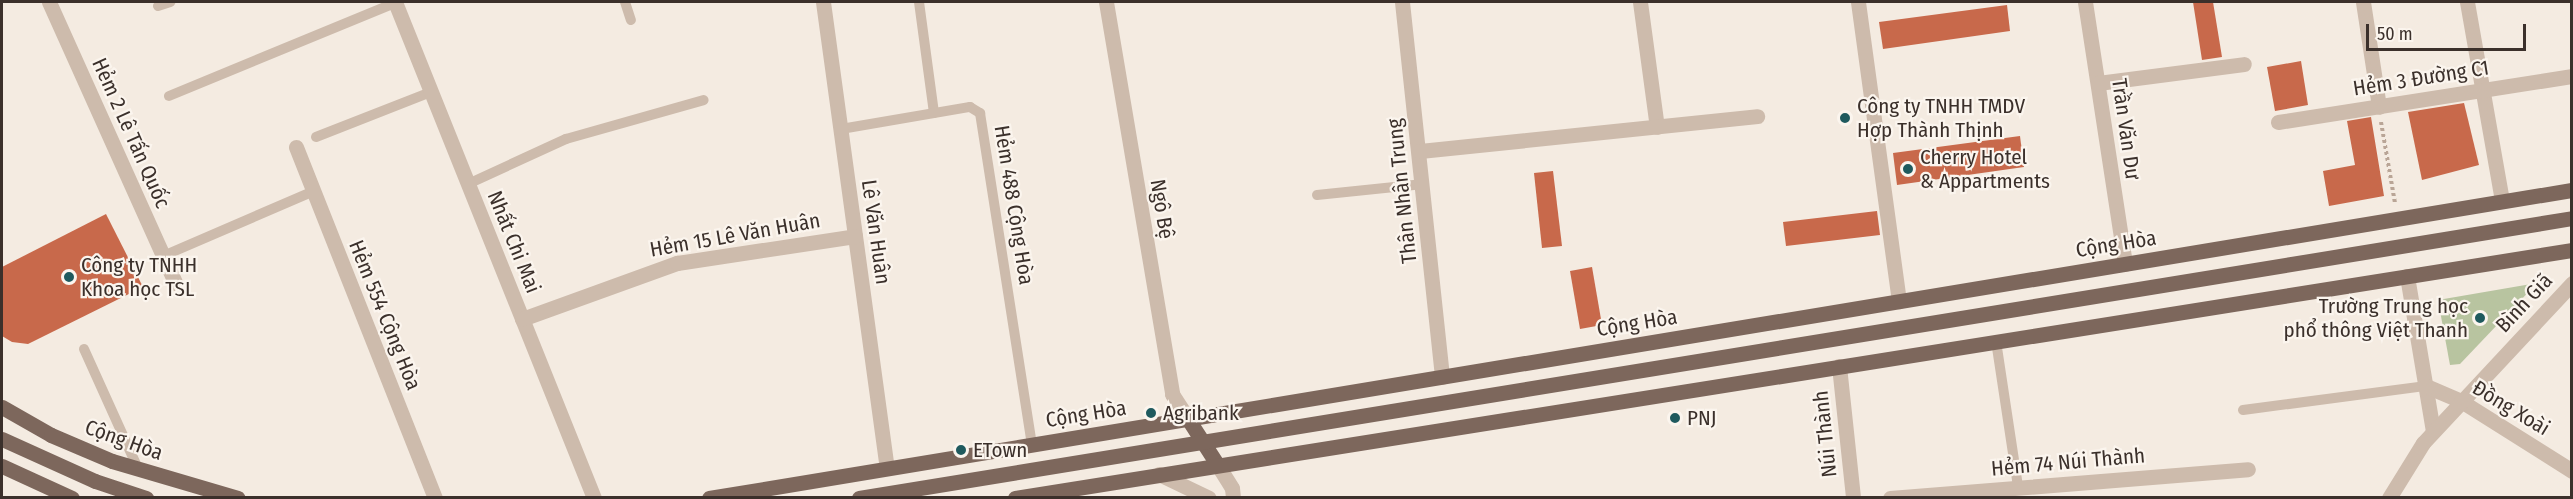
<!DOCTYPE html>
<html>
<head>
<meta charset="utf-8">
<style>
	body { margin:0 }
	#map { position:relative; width:2573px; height:499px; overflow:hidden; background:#f4ebe1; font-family:"Fira Sans Condensed",sans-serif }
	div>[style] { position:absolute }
	.green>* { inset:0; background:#b8c4a0 }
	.building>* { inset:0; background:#c8694b }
	.path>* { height:4px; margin-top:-2px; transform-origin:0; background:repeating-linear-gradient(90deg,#b9a596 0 3px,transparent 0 6px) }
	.service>* { height:10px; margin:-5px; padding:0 5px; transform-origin:5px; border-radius:5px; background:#cdbbac }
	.minor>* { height:15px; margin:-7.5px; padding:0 7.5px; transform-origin:7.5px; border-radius:7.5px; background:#cdbbac }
	.primary>* { height:15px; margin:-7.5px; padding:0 7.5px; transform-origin:7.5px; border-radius:7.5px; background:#7d675c }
	.dots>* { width:16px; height:16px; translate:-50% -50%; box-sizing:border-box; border:3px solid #fbf5ee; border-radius:50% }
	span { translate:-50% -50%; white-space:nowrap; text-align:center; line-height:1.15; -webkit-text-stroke:4.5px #fbf5ee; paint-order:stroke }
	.street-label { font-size:21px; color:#3b302b }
	.poi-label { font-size:21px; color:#3b302b }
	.left { translate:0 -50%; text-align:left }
	.right { translate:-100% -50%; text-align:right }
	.frame { position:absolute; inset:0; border:3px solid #3b302b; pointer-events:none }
	.scale { position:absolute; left:2366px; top:24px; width:160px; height:27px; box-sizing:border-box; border:3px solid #3b302b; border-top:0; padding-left:8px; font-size:18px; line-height:21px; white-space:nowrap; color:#3b302b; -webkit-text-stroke:4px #fbf5ee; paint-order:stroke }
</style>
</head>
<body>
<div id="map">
	<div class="green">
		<i style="clip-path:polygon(2537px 283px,2460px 364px,2450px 365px,2438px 300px)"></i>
	</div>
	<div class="building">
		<i style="clip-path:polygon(2193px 2px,2213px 2px,2222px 57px,2202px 60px)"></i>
		<i style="clip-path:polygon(2007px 5px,2010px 31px,1883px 49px,1879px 22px)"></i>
		<i style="clip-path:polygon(2301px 61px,2308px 105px,2275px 111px,2267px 67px)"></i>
		<i style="clip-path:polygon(2464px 103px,2479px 165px,2422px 180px,2408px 112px)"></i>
		<i style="clip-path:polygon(2371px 117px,2384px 196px,2329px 206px,2323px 171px,2355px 165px,2347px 121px)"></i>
		<i style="clip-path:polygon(2020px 136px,2024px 167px,1897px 185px,1893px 153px)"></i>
		<i style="clip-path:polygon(1553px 171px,1562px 246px,1542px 248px,1534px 173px)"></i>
		<i style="clip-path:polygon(1877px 211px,1880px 235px,1786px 246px,1783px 222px)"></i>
		<i style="clip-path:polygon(106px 214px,143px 287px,28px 344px,12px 342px,2px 336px,2px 267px)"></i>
		<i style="clip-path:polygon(1592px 267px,1602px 325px,1580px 329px,1570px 271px)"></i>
	</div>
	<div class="path">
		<i style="left:2381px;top:122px;width:82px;rotate:80.2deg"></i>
	</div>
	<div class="service">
		<i style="left:625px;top:2px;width:19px;rotate:72deg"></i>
		<i style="left:919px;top:2px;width:112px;rotate:82.3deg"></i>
		<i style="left:158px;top:6px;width:13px;rotate:-18deg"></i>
		<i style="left:169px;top:96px;width:244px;rotate:-22.4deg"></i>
		<i style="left:841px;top:129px;width:131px;rotate:-9.7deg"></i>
		<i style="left:970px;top:107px;width:12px;rotate:31deg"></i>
		<i style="left:980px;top:113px;width:335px;rotate:81.1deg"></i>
		<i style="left:316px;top:137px;width:123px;rotate:-21.4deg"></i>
		<i style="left:468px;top:184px;width:108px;rotate:-24.7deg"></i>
		<i style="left:566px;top:139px;width:143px;rotate:-15.8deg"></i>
		<i style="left:1317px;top:195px;width:107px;rotate:-5.9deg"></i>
		<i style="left:163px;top:256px;width:164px;rotate:-23.3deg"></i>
		<i style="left:1996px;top:341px;width:148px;rotate:81.4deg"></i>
		<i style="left:84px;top:349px;width:134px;rotate:65.7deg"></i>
		<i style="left:2243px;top:410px;width:185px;rotate:-7.5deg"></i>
	</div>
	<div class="minor">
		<i style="left:49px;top:2px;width:308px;rotate:65.8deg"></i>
		<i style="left:395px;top:2px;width:534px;rotate:68.14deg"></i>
		<i style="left:823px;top:2px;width:470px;rotate:82.2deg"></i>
		<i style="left:1106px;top:2px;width:398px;rotate:80.4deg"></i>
		<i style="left:1172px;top:394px;width:30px;rotate:57deg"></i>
		<i style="left:1402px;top:2px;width:377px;rotate:83.9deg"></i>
		<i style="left:1640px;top:2px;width:126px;rotate:82.3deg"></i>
		<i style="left:1858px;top:2px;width:302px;rotate:82.2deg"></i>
		<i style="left:2085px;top:2px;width:265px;rotate:81.3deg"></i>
		<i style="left:2363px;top:2px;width:106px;rotate:81.3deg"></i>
		<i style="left:2467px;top:2px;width:202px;rotate:80deg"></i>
		<i style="left:2098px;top:83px;width:147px;rotate:-7.4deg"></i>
		<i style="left:2278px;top:122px;width:298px;rotate:-8.9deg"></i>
		<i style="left:296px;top:147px;width:378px;rotate:68.4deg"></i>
		<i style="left:1420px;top:151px;width:339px;rotate:-5.9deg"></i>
		<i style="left:2407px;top:276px;width:157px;rotate:80.5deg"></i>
		<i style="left:522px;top:319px;width:165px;rotate:-19.9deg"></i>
		<i style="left:677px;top:263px;width:180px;rotate:-8.6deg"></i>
		<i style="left:1839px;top:366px;width:133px;rotate:83.9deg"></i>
		<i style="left:2426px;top:386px;width:38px;rotate:23deg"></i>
		<i style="left:2461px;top:401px;width:131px;rotate:32.2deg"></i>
		<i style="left:1217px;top:464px;width:28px;rotate:58deg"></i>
		<i style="left:1232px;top:488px;width:10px;rotate:84deg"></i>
		<i style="left:1159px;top:474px;width:55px;rotate:25.6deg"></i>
		<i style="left:1890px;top:498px;width:359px;rotate:-4.6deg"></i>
		<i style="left:2389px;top:498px;width:65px;rotate:-58.3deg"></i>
		<i style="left:2423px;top:443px;width:219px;rotate:-47deg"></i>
	</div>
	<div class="primary">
		<i style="left:2px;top:407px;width:56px;rotate:29.7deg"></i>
		<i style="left:51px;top:435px;width:66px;rotate:23.1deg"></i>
		<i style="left:112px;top:461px;width:131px;rotate:16.4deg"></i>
		<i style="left:1188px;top:419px;width:54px;rotate:57.2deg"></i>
		<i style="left:2px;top:439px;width:102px;rotate:24.3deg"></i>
		<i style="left:95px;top:481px;width:54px;rotate:18.4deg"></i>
		<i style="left:2px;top:466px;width:77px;rotate:24.6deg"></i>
		<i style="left:709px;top:498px;width:1888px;rotate:-9.39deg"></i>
		<i style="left:859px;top:498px;width:1736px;rotate:-9.28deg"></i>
		<i style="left:1015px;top:498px;width:1577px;rotate:-9.05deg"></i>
	</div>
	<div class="dots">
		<i style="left:1845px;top:118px;background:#1f5a5e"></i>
		<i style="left:1908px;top:169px;background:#1f5a5e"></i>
		<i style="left:69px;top:277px;background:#1f5a5e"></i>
		<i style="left:2480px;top:318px;background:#1f5a5e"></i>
		<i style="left:1151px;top:413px;background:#1f5a5e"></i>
		<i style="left:1675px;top:418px;background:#1f5a5e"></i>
		<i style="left:961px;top:450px;background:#1f5a5e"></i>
	</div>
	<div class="street-label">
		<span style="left:2421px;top:78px;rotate:-9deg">Hẻm 3 Đường C1</span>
		<span style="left:2126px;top:129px;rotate:82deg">Trần Văn Dư</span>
		<span style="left:131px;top:133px;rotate:66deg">Hẻm 2 Lê Tấn Quốc</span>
		<span style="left:1402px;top:191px;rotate:-96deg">Thân Nhân Trung</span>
		<span style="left:1014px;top:205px;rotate:81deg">Hẻm 488 Cộng Hòa</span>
		<span style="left:1162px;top:209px;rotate:81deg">Ngô Bệ</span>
		<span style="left:876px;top:232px;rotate:82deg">Lê Văn Huân</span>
		<span style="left:735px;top:235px;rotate:-10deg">Hẻm 15 Lê Văn Huân</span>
		<span style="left:514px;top:242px;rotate:68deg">Nhất Chi Mai</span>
		<span style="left:2116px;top:244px;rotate:-9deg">Cộng Hòa</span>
		<span style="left:2524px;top:303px;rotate:-47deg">Bình Giã</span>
		<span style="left:385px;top:315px;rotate:68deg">Hẻm 554 Cộng Hòa</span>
		<span style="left:1637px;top:323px;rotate:-9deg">Cộng Hòa</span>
		<span style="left:2511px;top:408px;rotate:31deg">Đồng Xoài</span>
		<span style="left:1086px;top:414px;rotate:-9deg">Cộng Hòa</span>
		<span style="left:1825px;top:434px;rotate:-96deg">Núi Thành</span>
		<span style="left:124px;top:440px;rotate:20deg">Cộng Hòa</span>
		<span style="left:2068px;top:462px;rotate:-5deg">Hẻm 74 Núi Thành</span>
	</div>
	<div class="poi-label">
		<span class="left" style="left:1857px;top:118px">Công ty TNHH TMDV<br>Hợp Thành Thịnh</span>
		<span class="left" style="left:1920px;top:169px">Cherry Hotel<br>&amp; Appartments</span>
		<span class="left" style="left:81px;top:277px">Công ty TNHH<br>Khoa học TSL</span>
		<span class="right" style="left:2468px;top:318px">Trường Trung học<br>phổ thông Việt Thanh</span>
		<span class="left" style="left:1163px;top:413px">Agribank</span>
		<span class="left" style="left:1687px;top:418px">PNJ</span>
		<span class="left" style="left:973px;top:450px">ETown</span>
	</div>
	<div class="frame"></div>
	<div class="scale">50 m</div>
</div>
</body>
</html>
